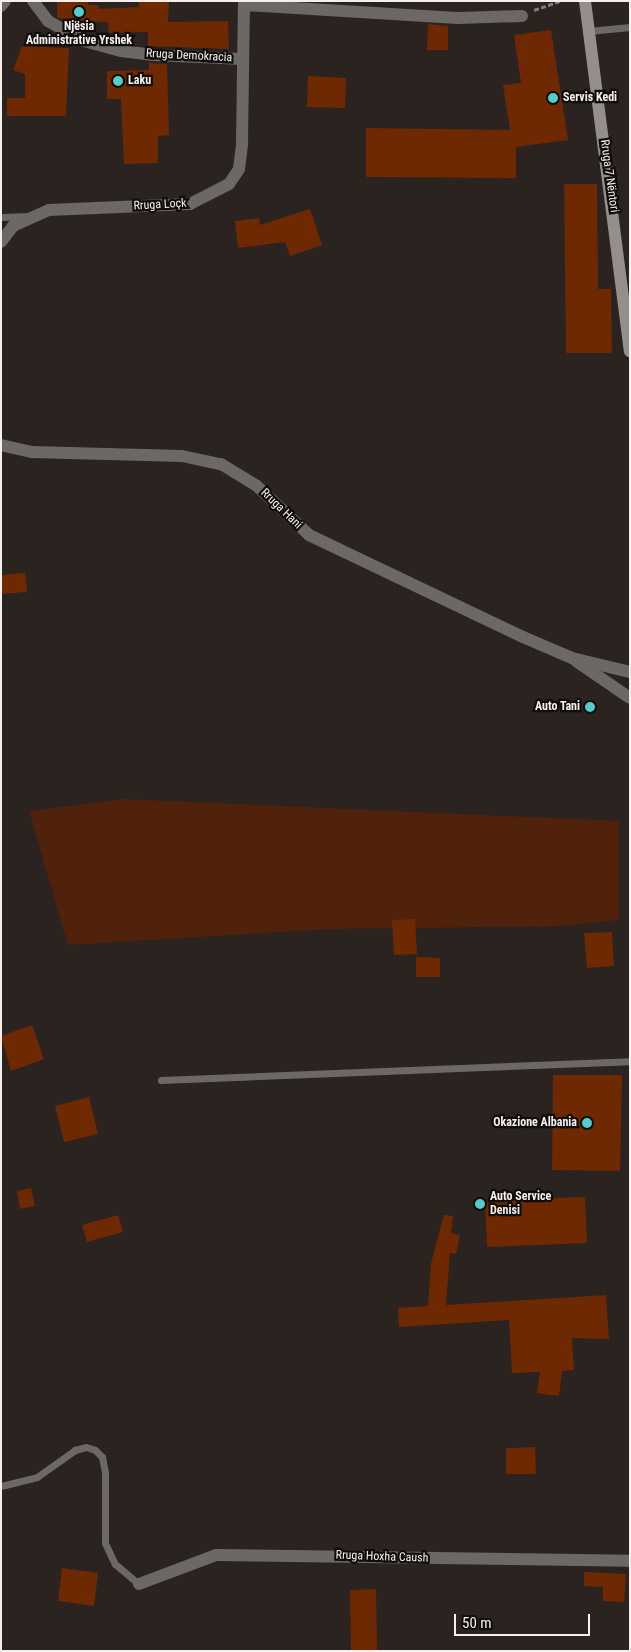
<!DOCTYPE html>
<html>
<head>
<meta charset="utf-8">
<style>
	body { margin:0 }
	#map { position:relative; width:631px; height:1652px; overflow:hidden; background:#2a231f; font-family:"Roboto Condensed",sans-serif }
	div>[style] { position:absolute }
	.green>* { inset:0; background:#51220b }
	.building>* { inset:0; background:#6f2902 }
	.path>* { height:3px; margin-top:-1.5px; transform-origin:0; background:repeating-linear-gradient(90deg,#817b78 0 5px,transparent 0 7.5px) }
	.lane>* { height:7px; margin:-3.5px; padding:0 3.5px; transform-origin:3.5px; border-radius:3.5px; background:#6c6866 }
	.street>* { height:12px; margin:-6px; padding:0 6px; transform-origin:6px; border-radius:6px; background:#6c6866 }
	.secondary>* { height:12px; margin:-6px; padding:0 6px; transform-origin:6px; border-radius:6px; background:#958f8c }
	.dots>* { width:14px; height:14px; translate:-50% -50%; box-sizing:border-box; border:2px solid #100d0b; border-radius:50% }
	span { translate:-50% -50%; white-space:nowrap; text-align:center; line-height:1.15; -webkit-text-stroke:4.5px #100d0b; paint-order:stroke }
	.poi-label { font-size:12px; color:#f5f0ee; font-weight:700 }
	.left { translate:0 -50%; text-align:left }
	.right { translate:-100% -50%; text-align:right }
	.street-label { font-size:12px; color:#f5f0ee }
	.frame { position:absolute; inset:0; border:2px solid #f5f0ee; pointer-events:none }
	.scale { position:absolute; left:454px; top:1614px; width:136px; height:22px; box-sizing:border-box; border:2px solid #f5f0ee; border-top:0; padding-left:6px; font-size:15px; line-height:18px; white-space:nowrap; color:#f5f0ee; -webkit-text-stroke:4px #100d0b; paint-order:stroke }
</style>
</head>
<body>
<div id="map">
	<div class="green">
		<i style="clip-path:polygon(124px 799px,619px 821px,619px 920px,562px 926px,328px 929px,68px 945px,29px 811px)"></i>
	</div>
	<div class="building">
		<i style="clip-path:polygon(57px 1px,88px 1px,88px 5px,99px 5px,98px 9px,139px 7px,139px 1px,169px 1px,168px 22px,228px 21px,229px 49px,148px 46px,148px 32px,109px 33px,108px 22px,65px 21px,57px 17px)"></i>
		<i style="clip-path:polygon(428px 24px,448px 26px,448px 50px,427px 50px)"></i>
		<i style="clip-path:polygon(551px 30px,568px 140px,516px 147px,516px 178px,366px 177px,366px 128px,510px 130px,503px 85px,521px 83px,514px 35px)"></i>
		<i style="clip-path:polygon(22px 46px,69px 48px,66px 116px,7px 116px,7px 98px,25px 98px,25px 74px,13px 70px)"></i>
		<i style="clip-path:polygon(149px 63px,167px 64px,169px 135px,158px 136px,158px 163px,124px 164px,121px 99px,107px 99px,107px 71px,149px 70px)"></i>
		<i style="clip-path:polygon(308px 76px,346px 78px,345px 108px,307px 107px)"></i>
		<i style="clip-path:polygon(564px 184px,597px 184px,598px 289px,611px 289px,612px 353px,566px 353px)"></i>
		<i style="clip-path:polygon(310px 209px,322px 245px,290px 256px,285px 242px,238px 248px,235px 221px,259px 218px,260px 225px)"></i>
		<i style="clip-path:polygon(25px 573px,27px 592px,1px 594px,1px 575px)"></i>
		<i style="clip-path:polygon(415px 919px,417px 954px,394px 955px,392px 920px)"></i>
		<i style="clip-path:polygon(612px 932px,614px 966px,587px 968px,584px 933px)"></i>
		<i style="clip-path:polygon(416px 957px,440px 958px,440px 977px,416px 977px)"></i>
		<i style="clip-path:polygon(32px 1025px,44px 1059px,11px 1071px,1px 1036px)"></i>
		<i style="clip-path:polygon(553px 1075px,622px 1075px,620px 1171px,552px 1170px)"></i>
		<i style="clip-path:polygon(89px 1097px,98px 1134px,64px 1142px,55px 1106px)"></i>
		<i style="clip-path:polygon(31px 1188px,35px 1206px,20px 1209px,17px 1191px)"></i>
		<i style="clip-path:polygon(585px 1197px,587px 1243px,487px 1247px,485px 1201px)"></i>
		<i style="clip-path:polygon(118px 1215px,123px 1232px,87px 1242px,82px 1225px)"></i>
		<i style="clip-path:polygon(444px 1215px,453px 1216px,451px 1233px,460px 1235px,456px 1254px,450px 1253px,446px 1305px,606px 1295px,609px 1339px,572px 1338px,574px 1370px,562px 1371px,559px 1396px,537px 1393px,540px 1372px,512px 1373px,509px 1320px,399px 1327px,398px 1308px,428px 1306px,431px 1263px)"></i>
		<i style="clip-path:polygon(535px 1447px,536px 1474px,506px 1474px,506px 1448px)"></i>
		<i style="clip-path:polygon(62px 1568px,98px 1573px,94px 1606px,58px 1601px)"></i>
		<i style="clip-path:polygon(584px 1572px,626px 1574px,624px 1602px,603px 1601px,603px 1587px,584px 1586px)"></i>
		<i style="clip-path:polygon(376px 1589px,377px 1651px,351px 1651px,350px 1590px)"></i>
	</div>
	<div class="path">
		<i style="left:534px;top:10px;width:28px;rotate:-19deg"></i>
	</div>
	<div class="lane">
		<i style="left:589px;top:31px;width:41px;rotate:-5.6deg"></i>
		<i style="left:1px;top:217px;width:27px;rotate:-2deg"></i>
		<i style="left:161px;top:1080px;width:469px;rotate:-2.3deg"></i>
		<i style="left:1px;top:1486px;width:37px;rotate:-14deg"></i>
		<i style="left:37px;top:1477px;width:47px;rotate:-35.4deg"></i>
		<i style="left:75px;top:1450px;width:11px;rotate:-15deg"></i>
		<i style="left:86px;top:1447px;width:9px;rotate:18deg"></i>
		<i style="left:95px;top:1450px;width:10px;rotate:45deg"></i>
		<i style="left:102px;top:1457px;width:15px;rotate:79deg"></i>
		<i style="left:105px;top:1472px;width:71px;rotate:90deg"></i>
		<i style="left:105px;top:1543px;width:23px;rotate:65deg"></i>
		<i style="left:115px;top:1564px;width:31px;rotate:40deg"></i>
	</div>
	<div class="street">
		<i style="left:33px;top:1px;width:25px;rotate:53deg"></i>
		<i style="left:48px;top:21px;width:41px;rotate:29.1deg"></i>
		<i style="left:84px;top:41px;width:38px;rotate:15deg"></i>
		<i style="left:121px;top:51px;width:33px;rotate:7deg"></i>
		<i style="left:154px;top:55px;width:89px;rotate:2.6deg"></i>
		<i style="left:244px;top:5px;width:214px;rotate:3.5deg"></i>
		<i style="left:458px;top:18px;width:64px;rotate:-1.8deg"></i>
		<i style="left:1px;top:6px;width:6px;rotate:-51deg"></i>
		<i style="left:1px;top:242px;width:20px;rotate:-53deg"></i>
		<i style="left:13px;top:226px;width:39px;rotate:-24deg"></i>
		<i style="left:49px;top:210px;width:141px;rotate:-2.4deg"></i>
		<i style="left:190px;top:204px;width:44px;rotate:-27.1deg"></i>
		<i style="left:229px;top:184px;width:18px;rotate:-56deg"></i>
		<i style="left:239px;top:169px;width:26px;rotate:-83deg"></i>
		<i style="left:242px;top:143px;width:142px;rotate:-89.2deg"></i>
		<i style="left:1px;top:445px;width:32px;rotate:13deg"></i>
		<i style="left:32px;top:452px;width:150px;rotate:1.5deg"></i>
		<i style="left:182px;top:456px;width:40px;rotate:12deg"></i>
		<i style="left:221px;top:464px;width:42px;rotate:31.4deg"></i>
		<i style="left:257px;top:486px;width:71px;rotate:43.3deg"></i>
		<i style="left:309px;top:535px;width:237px;rotate:25.5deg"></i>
		<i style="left:523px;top:637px;width:53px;rotate:23.2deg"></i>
		<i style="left:572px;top:658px;width:60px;rotate:13.6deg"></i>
		<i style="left:576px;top:661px;width:65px;rotate:34.4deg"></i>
		<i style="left:139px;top:1584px;width:82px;rotate:-20.6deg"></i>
		<i style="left:216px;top:1555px;width:414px;rotate:0.8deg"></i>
	</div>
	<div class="secondary">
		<i style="left:585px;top:1px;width:353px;rotate:82.7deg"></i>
	</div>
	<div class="dots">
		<i style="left:79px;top:12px;background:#53cdcb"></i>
		<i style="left:118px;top:81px;background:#53cdcb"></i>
		<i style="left:553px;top:98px;background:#53cdcb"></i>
		<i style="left:590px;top:707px;background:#53cdcb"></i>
		<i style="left:587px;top:1123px;background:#53cdcb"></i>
		<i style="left:480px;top:1204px;background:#53cdcb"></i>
	</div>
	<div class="poi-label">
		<span style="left:79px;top:34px">Njësia<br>Administrative Yrshek</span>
		<span class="left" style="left:128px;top:81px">Laku</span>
		<span class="left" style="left:563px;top:98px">Servis Kedi</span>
		<span class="right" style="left:580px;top:707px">Auto Tani</span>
		<span class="right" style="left:577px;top:1123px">Okazione Albania</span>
		<span class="left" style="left:490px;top:1204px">Auto Service<br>Denisi</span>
	</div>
	<div class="street-label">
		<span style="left:189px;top:56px;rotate:3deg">Rruga Demokracia</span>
		<span style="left:609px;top:176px;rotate:82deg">Rruga 7 Nëntori</span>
		<span style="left:160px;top:205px;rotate:-3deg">Rruga Loçk</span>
		<span style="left:281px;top:509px;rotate:44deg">Rruga Hani</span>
		<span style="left:382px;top:1557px;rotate:2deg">Rruga Hoxha Caush</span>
	</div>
	<div class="frame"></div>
	<div class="scale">50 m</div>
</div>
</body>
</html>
